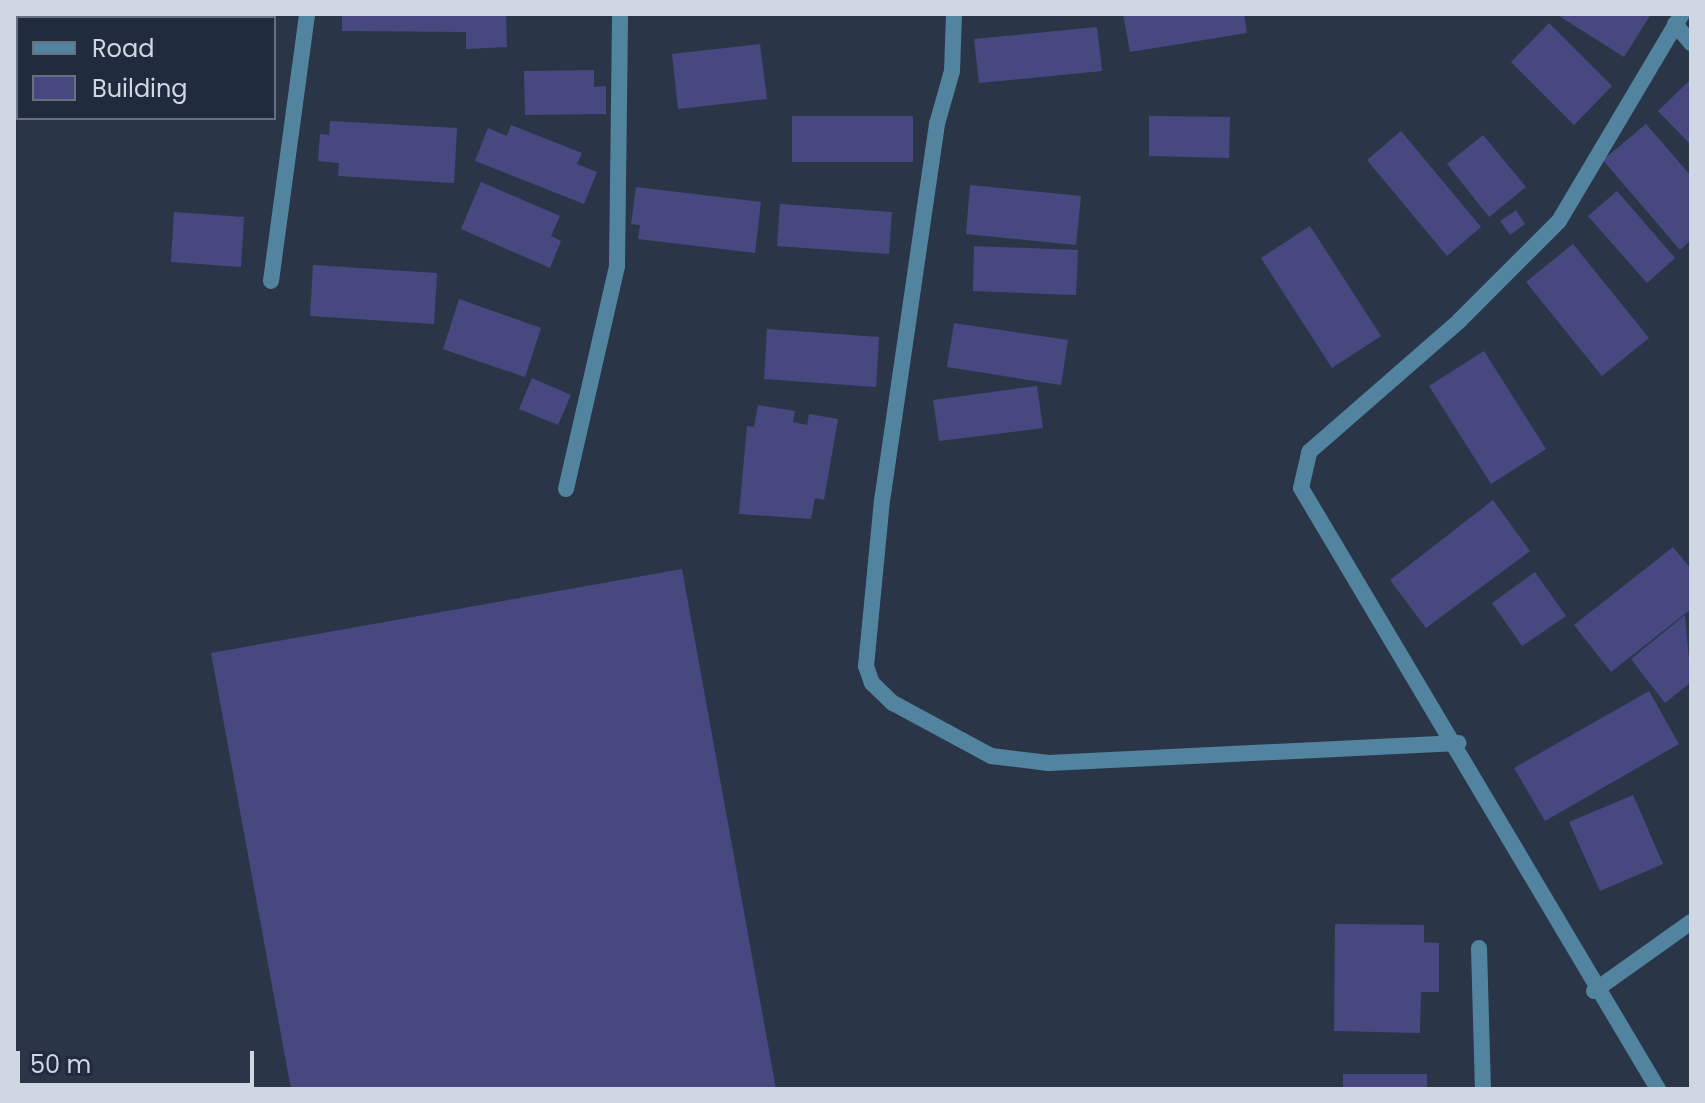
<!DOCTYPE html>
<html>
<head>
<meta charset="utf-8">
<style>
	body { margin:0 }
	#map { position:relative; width:1705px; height:1103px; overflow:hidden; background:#2a3648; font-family:Poppins,sans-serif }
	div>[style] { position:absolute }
	.building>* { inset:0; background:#484880 }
	.street>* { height:16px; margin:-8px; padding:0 8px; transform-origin:8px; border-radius:8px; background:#5284a0 }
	span { translate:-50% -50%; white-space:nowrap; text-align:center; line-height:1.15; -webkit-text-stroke:7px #202c3e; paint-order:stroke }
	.frame { position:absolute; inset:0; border:16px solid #cfd7e3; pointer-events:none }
	.legend { position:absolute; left:16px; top:16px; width:260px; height:104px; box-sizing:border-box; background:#202c3e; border:2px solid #667080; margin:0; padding:10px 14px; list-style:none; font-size:24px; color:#cfd7e3 }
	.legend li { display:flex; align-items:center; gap:16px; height:40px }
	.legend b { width:40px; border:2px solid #667080 }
	.scale { position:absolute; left:16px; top:1051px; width:238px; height:36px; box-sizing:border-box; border:4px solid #cfd7e3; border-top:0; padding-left:10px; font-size:24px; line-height:28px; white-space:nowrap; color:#cfd7e3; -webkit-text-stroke:6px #202c3e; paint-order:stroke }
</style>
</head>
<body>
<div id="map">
	<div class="building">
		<i style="clip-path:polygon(14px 14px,82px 14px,18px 18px,18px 61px)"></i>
		<i style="clip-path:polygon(342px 14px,506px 14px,507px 47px,466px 49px,466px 32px,342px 31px)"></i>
		<i style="clip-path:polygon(1123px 14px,1244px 14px,1247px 33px,1130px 52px)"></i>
		<i style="clip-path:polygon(1556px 14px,1651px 14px,1624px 57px)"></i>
		<i style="clip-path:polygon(1549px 23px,1612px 86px,1574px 125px,1511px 62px)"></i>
		<i style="clip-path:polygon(1097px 27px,1102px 71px,979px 83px,974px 39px)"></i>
		<i style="clip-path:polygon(760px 44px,767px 99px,678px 109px,672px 54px)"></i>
		<i style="clip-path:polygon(594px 70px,594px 87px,606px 86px,606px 114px,525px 115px,524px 71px)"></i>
		<i style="clip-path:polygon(1691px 79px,1691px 145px,1658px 111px)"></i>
		<i style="clip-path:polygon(792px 116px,913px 116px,913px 162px,792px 162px)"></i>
		<i style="clip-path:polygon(1149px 116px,1230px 117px,1229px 158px,1149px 156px)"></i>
		<i style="clip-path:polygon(330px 121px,457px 128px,454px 183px,338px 176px,339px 163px,318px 161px,320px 134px,329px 135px)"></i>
		<i style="clip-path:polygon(1646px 124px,1691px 176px,1691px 240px,1680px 250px,1603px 160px)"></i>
		<i style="clip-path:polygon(511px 125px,582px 153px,577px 164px,597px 172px,584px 204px,475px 161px,488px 128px,507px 136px)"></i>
		<i style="clip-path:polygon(1401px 131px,1481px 227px,1447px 256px,1367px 160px)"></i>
		<i style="clip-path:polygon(1483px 135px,1526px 187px,1489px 217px,1447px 164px)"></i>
		<i style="clip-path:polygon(481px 182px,560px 216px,551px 236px,561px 241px,550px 268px,461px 229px)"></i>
		<i style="clip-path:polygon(970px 185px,1081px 196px,1076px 245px,966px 234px)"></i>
		<i style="clip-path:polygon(636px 187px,761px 202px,755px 253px,638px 239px,640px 225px,631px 224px)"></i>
		<i style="clip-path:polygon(1617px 191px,1675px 258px,1647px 283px,1588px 216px)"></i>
		<i style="clip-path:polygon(780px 204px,892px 212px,889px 254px,777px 246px)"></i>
		<i style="clip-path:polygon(1516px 210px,1525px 224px,1510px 235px,1500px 221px)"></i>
		<i style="clip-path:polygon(174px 212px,244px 217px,241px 267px,171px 262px)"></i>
		<i style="clip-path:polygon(1310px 226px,1381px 336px,1332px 368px,1261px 258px)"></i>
		<i style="clip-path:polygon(1573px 244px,1649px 338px,1602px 376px,1526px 282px)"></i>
		<i style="clip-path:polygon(974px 246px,1078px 250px,1076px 295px,973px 291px)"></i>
		<i style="clip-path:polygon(313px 265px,437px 273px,434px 324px,310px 316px)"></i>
		<i style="clip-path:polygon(459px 299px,541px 328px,525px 377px,443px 349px)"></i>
		<i style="clip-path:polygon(954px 323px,1068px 340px,1061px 385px,947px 367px)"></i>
		<i style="clip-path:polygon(767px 329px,879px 337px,876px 387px,764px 379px)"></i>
		<i style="clip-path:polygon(1484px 351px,1546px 449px,1491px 484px,1429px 386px)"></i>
		<i style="clip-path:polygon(532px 378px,571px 395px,558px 425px,519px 409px)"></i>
		<i style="clip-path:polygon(1037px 386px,1043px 428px,939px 441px,933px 400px)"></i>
		<i style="clip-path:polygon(758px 405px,795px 411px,793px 422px,807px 425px,809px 414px,838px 419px,824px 500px,815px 498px,811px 519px,739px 514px,747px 426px,754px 427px)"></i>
		<i style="clip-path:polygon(1493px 500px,1530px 551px,1426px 628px,1390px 580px)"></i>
		<i style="clip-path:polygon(1673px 547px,1691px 569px,1691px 609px,1611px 672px,1574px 625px)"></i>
		<i style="clip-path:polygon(682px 569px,776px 1089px,291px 1089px,211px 653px)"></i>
		<i style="clip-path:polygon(1535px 572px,1566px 616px,1522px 646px,1492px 603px)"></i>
		<i style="clip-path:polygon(1685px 615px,1691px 682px,1665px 703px,1631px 659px)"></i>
		<i style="clip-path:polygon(1649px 691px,1679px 744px,1545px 821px,1514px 768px)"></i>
		<i style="clip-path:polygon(1633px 795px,1663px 864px,1600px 891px,1569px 822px)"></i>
		<i style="clip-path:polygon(1335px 924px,1424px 925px,1424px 942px,1439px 943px,1439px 992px,1421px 992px,1420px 1033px,1334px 1031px)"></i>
		<i style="clip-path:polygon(1343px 1074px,1427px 1074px,1427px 1089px,1343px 1089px)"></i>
	</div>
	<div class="street">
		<i style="left:954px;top:14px;width:57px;rotate:92deg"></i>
		<i style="left:952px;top:71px;width:55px;rotate:105.8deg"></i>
		<i style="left:937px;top:124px;width:380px;rotate:98.3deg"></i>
		<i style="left:882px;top:500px;width:167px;rotate:95.5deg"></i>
		<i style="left:866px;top:666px;width:18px;rotate:71deg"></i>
		<i style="left:872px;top:683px;width:29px;rotate:44deg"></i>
		<i style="left:893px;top:703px;width:111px;rotate:28.4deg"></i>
		<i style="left:991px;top:756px;width:58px;rotate:6.9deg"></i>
		<i style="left:1049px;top:763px;width:410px;rotate:-2.8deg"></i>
		<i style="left:1675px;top:24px;width:25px;rotate:50deg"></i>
		<i style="left:271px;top:281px;width:269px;rotate:-82.3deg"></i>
		<i style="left:566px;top:489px;width:229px;rotate:-77.1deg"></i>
		<i style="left:617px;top:266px;width:252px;rotate:-89.3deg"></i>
		<i style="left:1479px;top:948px;width:141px;rotate:88.4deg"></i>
		<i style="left:1594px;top:991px;width:119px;rotate:-35.4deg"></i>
		<i style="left:1658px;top:1089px;width:699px;rotate:-120.71deg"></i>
		<i style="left:1301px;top:488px;width:37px;rotate:-77deg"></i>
		<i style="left:1309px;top:452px;width:199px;rotate:-41.1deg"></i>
		<i style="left:1459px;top:321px;width:141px;rotate:-45deg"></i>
		<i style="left:1559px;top:221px;width:241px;rotate:-59.3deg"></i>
	</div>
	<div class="frame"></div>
	<ul class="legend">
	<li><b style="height:10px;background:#5284a0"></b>Road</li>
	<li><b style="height:22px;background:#484880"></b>Building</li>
	</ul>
	<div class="scale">50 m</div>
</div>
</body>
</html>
